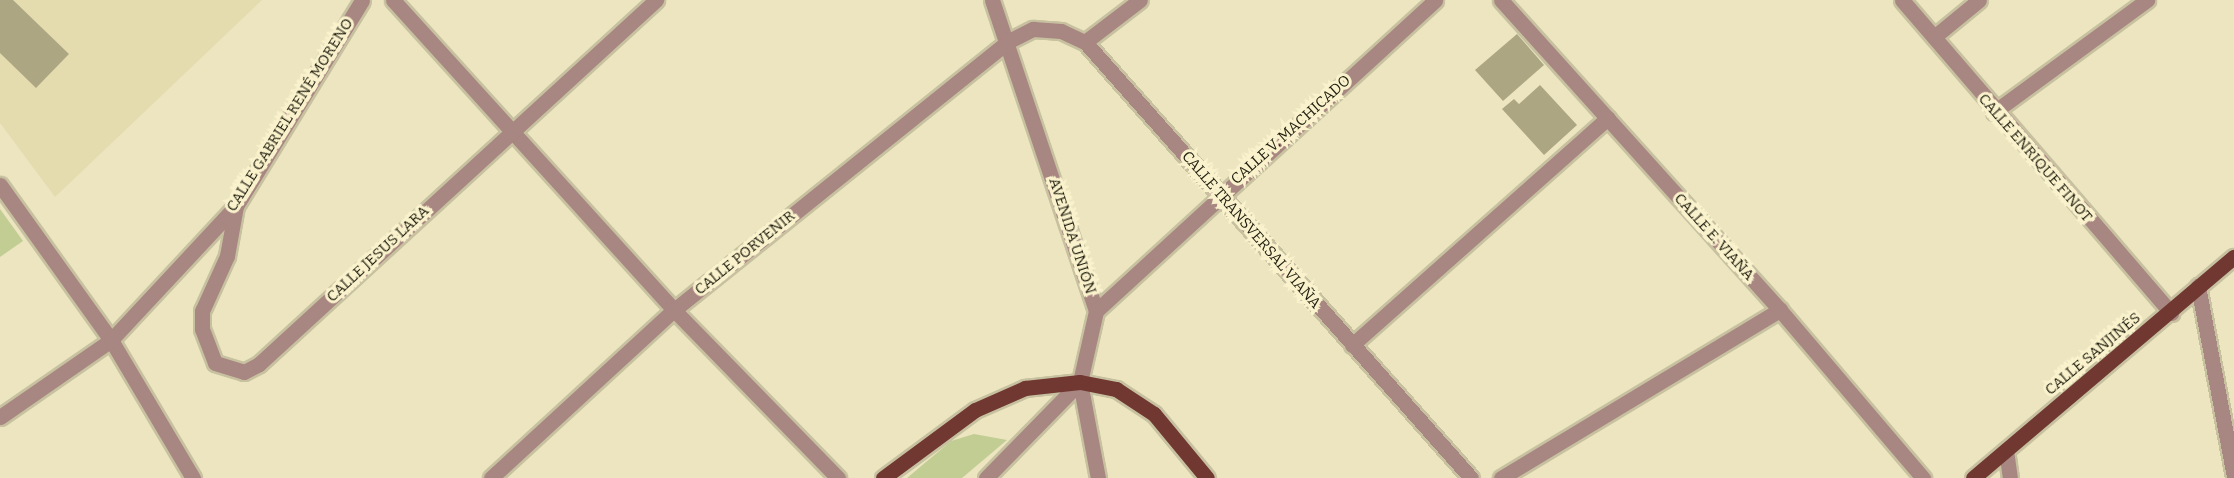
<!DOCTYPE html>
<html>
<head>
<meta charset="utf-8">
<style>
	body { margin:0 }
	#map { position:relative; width:2234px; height:478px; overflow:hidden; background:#ece5c0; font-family:Bitter,serif }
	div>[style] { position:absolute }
	.built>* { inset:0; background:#e4dbaf }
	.green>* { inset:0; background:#c1cd93 }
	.building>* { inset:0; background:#ada683 }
	.roads { filter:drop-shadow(2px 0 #c7c1a0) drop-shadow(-2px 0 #c7c1a0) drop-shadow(0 2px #c7c1a0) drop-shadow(0 -2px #c7c1a0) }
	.minor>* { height:15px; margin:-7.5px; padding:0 7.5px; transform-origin:7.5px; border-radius:7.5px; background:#a88681 }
	.major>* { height:15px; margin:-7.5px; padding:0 7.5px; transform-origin:7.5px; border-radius:7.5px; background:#713832 }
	span { translate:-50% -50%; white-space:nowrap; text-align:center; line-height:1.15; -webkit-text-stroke:6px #f9f2cc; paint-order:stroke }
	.street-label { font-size:15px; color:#1e1b0d }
</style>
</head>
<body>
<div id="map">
	<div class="built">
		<i style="clip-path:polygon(0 0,262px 0,55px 197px,0 123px)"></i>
	</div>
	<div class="green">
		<i style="clip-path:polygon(0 209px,23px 241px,0 257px)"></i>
		<i style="clip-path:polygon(974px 434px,1007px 440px,962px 478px,907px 478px,951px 441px)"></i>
	</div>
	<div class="building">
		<i style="clip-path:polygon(0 0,13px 0,69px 54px,36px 88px,0 53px)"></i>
		<i style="clip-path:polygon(1517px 34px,1544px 65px,1503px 101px,1475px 70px)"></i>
		<i style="clip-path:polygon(1540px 85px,1577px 125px,1544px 155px,1502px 109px,1514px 99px,1519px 104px)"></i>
	</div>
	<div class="roads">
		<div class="minor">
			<i style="left:393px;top:0;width:418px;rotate:47.8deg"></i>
			<i style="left:674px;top:310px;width:235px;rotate:45.7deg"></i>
			<i style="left:992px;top:0;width:328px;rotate:71.5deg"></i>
			<i style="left:1096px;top:311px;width:73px;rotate:102.7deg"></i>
			<i style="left:1080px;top:382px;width:98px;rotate:79.4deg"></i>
			<i style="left:1501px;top:0;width:417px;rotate:48deg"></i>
			<i style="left:1780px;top:310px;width:221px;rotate:49.6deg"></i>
			<i style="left:1902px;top:0;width:413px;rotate:49.3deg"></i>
			<i style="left:1934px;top:37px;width:58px;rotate:-39.4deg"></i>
			<i style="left:1085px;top:42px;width:69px;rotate:-37.4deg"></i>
			<i style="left:1994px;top:112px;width:190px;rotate:-36.2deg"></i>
			<i style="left:0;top:185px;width:191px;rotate:54.4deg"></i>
			<i style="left:111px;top:340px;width:161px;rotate:59.3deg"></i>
			<i style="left:236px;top:206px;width:51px;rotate:100.2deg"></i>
			<i style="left:227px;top:256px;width:60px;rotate:114.4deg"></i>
			<i style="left:202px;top:311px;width:18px;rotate:90deg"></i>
			<i style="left:202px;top:329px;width:36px;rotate:69deg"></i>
			<i style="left:215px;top:363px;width:30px;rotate:17deg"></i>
			<i style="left:244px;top:372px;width:17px;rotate:-28deg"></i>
			<i style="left:259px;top:364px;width:539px;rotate:-42.52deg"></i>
			<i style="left:2198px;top:286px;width:193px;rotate:79.3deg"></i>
			<i style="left:1096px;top:311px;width:460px;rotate:-42.5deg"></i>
			<i style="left:1352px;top:345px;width:342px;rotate:-41.6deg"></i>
			<i style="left:0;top:417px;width:135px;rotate:-34.7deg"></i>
			<i style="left:111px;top:340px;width:183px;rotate:-47deg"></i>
			<i style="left:236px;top:206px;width:241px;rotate:-58.5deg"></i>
			<i style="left:2006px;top:450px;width:28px;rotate:82deg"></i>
			<i style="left:491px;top:478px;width:248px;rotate:-42.6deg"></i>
			<i style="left:674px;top:310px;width:430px;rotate:-38.8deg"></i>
			<i style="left:1009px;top:41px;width:27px;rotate:-27deg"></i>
			<i style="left:1033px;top:29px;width:28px;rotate:4deg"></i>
			<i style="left:1061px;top:31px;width:26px;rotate:25deg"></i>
			<i style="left:1085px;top:42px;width:582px;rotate:48.48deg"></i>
			<i style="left:986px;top:478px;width:134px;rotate:-45.6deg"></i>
			<i style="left:1501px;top:478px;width:326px;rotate:-31.1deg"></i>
		</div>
		<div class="major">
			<i style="left:883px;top:478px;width:114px;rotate:-36.5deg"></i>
			<i style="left:975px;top:410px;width:55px;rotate:-23.7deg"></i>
			<i style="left:1025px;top:388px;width:55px;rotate:-6.2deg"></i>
			<i style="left:1080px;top:382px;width:37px;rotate:11deg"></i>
			<i style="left:1116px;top:389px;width:45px;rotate:33.3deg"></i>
			<i style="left:1154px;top:414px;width:83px;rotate:50.4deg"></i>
			<i style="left:1973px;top:478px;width:342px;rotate:-40.3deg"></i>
		</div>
	</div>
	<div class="street-label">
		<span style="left:290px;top:115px;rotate:-58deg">CALLE GABRIEL RENÉ MORENO</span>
		<span style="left:1291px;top:130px;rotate:-42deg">CALLE V. MACHICADO</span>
		<span style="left:2035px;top:158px;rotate:49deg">CALLE ENRIQUE FINOT</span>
		<span style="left:1251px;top:230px;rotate:49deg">CALLE TRANSVERSAL VIAÑA</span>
		<span style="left:1072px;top:236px;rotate:72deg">AVENIDA UNIÓN</span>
		<span style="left:1714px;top:237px;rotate:48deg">CALLE E. VIAÑA</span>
		<span style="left:745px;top:253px;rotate:-39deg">CALLE PORVENIR</span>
		<span style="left:378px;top:254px;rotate:-43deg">CALLE JESUS LARA</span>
		<span style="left:2093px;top:354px;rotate:-40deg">CALLE SANJINÉS</span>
	</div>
</div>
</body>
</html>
